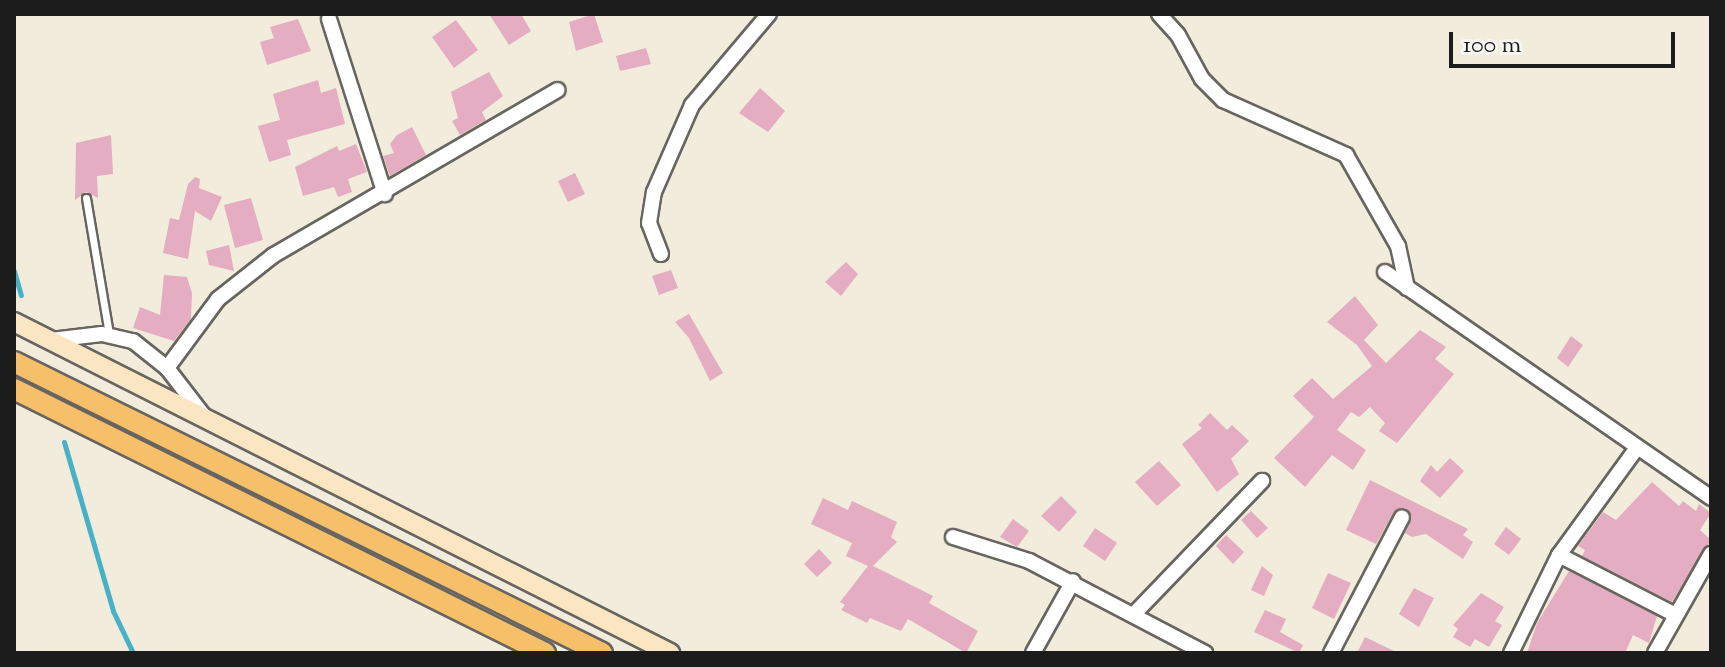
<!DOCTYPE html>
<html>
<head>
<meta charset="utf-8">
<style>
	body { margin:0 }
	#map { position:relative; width:1725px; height:667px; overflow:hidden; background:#f1ecdb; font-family:"Sorts Mill Goudy",serif }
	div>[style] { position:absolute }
	.stream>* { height:5px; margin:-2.5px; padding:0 2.5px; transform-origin:2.5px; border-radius:2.5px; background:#48b1c7 }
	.building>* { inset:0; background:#e4adc1 }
	.roads { filter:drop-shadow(2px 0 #67655f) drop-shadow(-2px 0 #67655f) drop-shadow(0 2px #67655f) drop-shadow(0 -2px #67655f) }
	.lane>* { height:7px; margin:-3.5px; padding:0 3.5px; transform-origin:3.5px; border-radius:3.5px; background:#fff }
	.street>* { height:14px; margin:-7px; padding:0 7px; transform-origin:7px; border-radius:7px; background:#fff }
	.secondary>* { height:18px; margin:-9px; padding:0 9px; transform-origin:9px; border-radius:9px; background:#fbe6c4 }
	.primary>* { height:20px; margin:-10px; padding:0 10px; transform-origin:10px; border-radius:10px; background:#f6c06b }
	span { translate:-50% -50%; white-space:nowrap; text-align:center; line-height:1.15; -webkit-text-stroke:8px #f6f6f2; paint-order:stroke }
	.frame { position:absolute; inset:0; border:16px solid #1c1c1c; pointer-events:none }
	.scale { position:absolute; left:1449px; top:32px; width:226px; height:36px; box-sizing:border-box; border:4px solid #1c1c1c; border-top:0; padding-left:10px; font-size:24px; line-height:28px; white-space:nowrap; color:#1c1c1c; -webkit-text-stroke:6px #f6f6f2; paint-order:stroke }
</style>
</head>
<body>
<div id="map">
	<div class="stream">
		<i style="left:14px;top:271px;width:25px;rotate:74deg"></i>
		<i style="left:64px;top:442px;width:176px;rotate:73.8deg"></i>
		<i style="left:113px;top:611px;width:47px;rotate:64.5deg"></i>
	</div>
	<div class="building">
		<i style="clip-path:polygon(489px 14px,521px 14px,531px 31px,509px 45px)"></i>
		<i style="clip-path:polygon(594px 14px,603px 42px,576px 51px,569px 22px)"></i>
		<i style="clip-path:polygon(298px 19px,311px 51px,267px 65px,260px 42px,274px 38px,270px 27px)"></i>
		<i style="clip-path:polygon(456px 20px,478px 50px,454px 68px,432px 37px)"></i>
		<i style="clip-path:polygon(646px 48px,651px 64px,620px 71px,616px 56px)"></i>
		<i style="clip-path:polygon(489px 72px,503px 96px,482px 112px,486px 120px,460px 135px,452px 121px,458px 118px,451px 92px)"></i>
		<i style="clip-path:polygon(318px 80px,321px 93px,336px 88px,345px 124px,287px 140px,291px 155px,269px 162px,258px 126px,280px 120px,273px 94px)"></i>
		<i style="clip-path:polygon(760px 88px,785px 111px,768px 132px,739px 113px)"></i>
		<i style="clip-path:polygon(412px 127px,426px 155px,390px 176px,383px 156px,394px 153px,390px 144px,397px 135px)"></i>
		<i style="clip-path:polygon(111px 135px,113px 174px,97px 176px,98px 198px,86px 192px,75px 200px,76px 143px)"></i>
		<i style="clip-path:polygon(356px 144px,367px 172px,348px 179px,352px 192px,338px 197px,334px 187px,303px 196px,295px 167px,337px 146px,339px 151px)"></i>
		<i style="clip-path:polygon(575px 173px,585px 194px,568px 202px,558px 181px)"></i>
		<i style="clip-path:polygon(195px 177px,200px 179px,199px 188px,222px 197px,211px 221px,195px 211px,188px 259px,163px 253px,170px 218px,179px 220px,188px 184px)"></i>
		<i style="clip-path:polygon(251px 198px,263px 240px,235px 248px,224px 205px)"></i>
		<i style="clip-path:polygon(229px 245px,234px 271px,209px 265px,206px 251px)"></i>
		<i style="clip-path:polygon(846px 262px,858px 274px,841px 296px,825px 282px)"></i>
		<i style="clip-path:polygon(671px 270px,678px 288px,659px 295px,652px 276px)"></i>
		<i style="clip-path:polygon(164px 275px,187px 277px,192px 293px,191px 319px,174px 341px,133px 328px,140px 307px,160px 315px)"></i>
		<i style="clip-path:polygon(1355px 296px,1378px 325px,1364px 340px,1386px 363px,1420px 330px,1446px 347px,1435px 359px,1454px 374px,1397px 443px,1379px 431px,1385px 423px,1370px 407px,1359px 417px,1351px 412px,1337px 430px,1366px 450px,1353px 470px,1332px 455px,1305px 487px,1274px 458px,1314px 417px,1293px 396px,1312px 378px,1333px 399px,1372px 366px,1357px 345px,1327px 322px)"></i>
		<i style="clip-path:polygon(689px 314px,723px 373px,710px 381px,689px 338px,675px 322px)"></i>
		<i style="clip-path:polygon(1571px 336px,1583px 345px,1568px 367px,1557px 358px)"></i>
		<i style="clip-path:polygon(1210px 413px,1227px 430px,1232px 425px,1249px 441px,1231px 459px,1239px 474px,1217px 492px,1182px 444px,1202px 428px,1198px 425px)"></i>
		<i style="clip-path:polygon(1450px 458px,1464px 471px,1440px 498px,1420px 481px,1431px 465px,1437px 472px)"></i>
		<i style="clip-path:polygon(1159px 461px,1181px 485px,1157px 506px,1135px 482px)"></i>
		<i style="clip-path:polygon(1370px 480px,1468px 529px,1463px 535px,1473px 542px,1463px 559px,1426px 534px,1412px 537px,1405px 533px,1412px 517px,1406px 508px,1394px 512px,1376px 544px,1346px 530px)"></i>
		<i style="clip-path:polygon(1652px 482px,1679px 506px,1683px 501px,1696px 511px,1699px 504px,1711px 513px,1700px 530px,1711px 540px,1672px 602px,1582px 556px,1585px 550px,1578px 546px,1603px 512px,1616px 520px)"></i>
		<i style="clip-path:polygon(1061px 496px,1077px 512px,1059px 532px,1041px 516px)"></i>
		<i style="clip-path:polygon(823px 498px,848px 510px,852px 501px,897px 522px,891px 537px,897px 542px,873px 566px,933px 596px,929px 603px,978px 631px,966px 653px,908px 619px,901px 631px,870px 618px,867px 623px,841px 610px,845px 605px,840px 602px,868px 566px,846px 556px,852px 543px,811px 524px)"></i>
		<i style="clip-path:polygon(1251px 511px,1268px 528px,1257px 538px,1241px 520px)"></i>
		<i style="clip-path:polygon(1013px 519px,1029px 531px,1017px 547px,1000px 537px)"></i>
		<i style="clip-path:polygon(1506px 527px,1521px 539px,1509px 555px,1494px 544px)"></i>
		<i style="clip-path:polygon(1095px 528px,1117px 543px,1105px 561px,1083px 546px)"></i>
		<i style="clip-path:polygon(1226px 535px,1244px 552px,1233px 564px,1216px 546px)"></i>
		<i style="clip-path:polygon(819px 549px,832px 563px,817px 577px,804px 564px)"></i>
		<i style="clip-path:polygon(1262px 566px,1273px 575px,1264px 596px,1251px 590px)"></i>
		<i style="clip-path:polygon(1569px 571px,1657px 616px,1649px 643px,1633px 635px,1625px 653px,1527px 653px,1537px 623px)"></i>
		<i style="clip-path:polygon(1328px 573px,1351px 583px,1334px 619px,1312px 608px)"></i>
		<i style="clip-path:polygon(1414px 588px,1434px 598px,1419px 627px,1399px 614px)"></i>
		<i style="clip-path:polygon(1481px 593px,1504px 607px,1495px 621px,1502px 625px,1489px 647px,1475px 639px,1470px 647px,1453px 637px,1458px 629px,1453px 625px)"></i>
		<i style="clip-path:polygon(1265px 610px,1286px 619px,1280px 632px,1303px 645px,1299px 653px,1254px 632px)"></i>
		<i style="clip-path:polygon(1365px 637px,1398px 653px,1357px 653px)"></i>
	</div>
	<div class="roads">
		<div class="lane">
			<i style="left:86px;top:198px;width:138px;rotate:80.4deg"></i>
		</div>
		<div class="street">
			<i style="left:1159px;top:14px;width:28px;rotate:48deg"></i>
			<i style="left:1178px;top:35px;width:50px;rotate:61.4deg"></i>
			<i style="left:1202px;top:79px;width:30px;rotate:45deg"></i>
			<i style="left:1223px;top:100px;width:135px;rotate:24.1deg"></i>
			<i style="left:1346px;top:155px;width:105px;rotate:60.3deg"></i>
			<i style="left:1398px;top:246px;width:43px;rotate:77.9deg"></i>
			<i style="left:329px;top:19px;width:184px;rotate:72.3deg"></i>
			<i style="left:661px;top:254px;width:33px;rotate:-111deg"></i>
			<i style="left:649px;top:223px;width:31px;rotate:-81deg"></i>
			<i style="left:654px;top:192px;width:95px;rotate:-66.4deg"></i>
			<i style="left:692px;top:105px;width:119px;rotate:-49.8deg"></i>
			<i style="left:1385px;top:272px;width:397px;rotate:34.7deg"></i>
			<i style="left:51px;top:340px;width:51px;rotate:-6.7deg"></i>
			<i style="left:102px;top:334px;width:32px;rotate:13deg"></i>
			<i style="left:133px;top:341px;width:43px;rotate:38.5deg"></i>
			<i style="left:167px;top:368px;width:61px;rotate:52.4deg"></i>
			<i style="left:167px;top:368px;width:86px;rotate:-53.5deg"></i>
			<i style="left:218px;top:299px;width:71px;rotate:-38.2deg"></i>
			<i style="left:274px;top:255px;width:328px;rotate:-30.2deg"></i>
			<i style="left:953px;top:537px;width:80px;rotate:17.5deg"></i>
			<i style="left:1029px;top:561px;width:199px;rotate:27.6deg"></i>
			<i style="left:1559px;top:555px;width:129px;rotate:27.2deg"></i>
			<i style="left:1134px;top:614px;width:185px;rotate:-46.1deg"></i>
			<i style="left:1033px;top:653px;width:82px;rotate:-60.9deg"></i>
			<i style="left:1331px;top:653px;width:153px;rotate:-62.4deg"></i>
			<i style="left:1511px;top:653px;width:109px;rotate:-63.9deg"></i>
			<i style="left:1559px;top:555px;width:131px;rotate:-54deg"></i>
			<i style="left:1655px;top:653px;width:114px;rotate:-60.5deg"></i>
		</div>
		<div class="secondary">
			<i style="left:14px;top:322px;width:735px;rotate:26.77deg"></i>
		</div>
		<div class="primary">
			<i style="left:14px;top:362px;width:656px;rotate:26.33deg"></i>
			<i style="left:14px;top:389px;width:593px;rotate:26.44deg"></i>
		</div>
	</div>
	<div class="frame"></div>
	<div class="scale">100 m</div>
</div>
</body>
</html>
